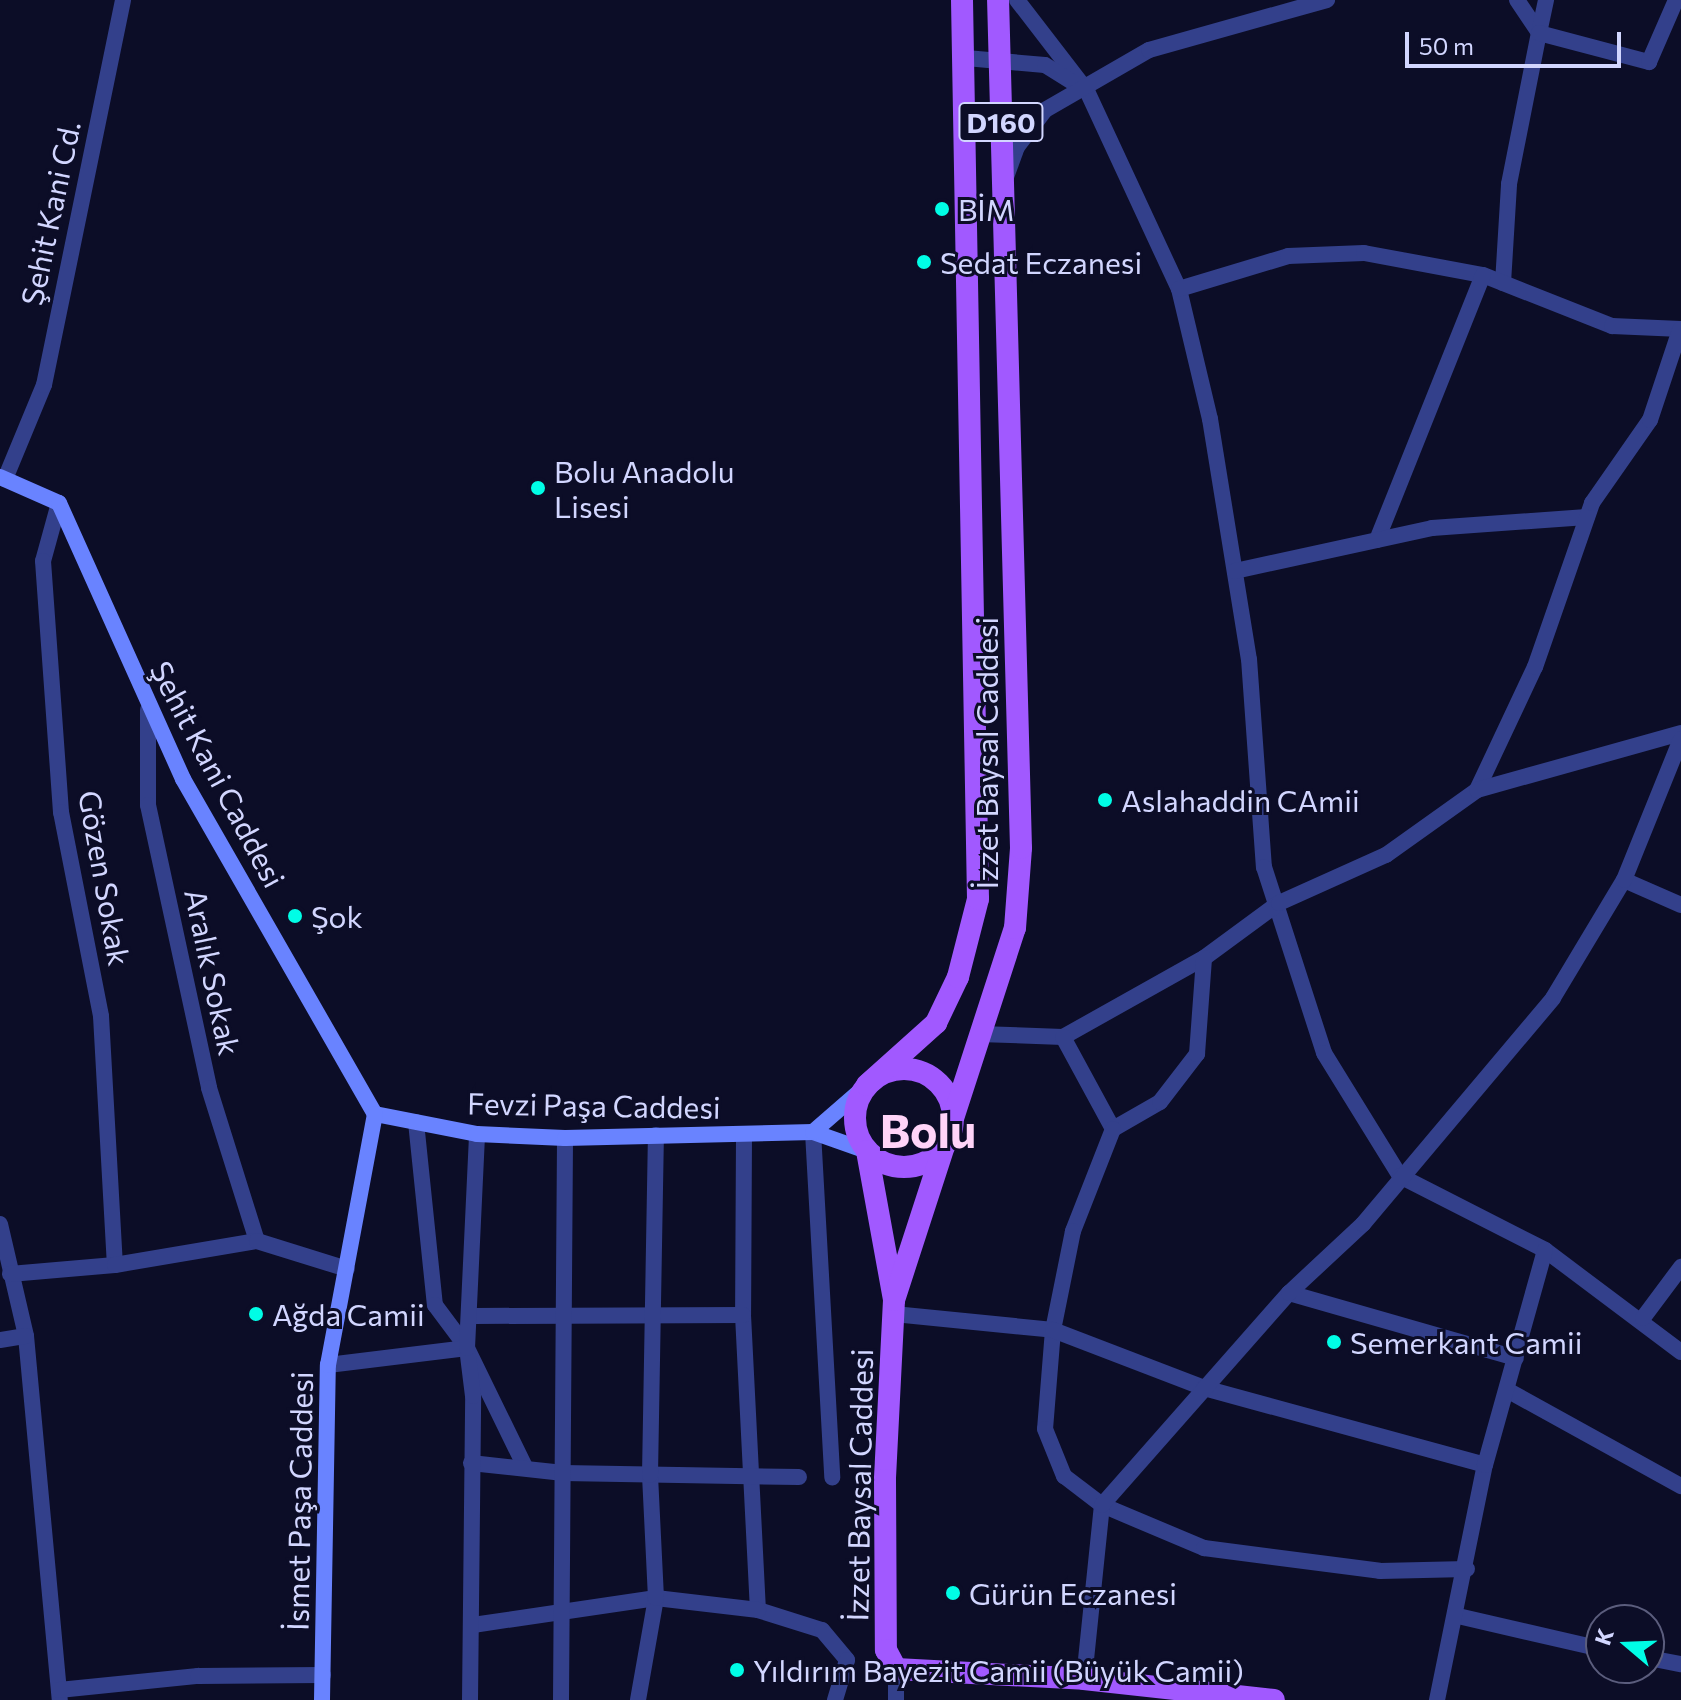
<!DOCTYPE html>
<html>
<head>
<meta charset="utf-8">
<style>
	body { margin:0 }
	#map { position:relative; width:1681px; height:1700px; overflow:hidden; background:#0c0d27; font-family:Commissioner,sans-serif }
	div>[style] { position:absolute }
	.pedestrian>* { height:16px; margin:-8px; padding:0 8px; transform-origin:8px; border-radius:8px; background:#33408b }
	.minor>* { height:16px; margin:-8px; padding:0 8px; transform-origin:8px; border-radius:8px; background:#33408b }
	.secondary>* { height:16px; margin:-8px; padding:0 8px; transform-origin:8px; border-radius:8px; background:#6983ff }
	.primary>* { height:22px; margin:-11px; padding:0 11px; transform-origin:11px; border-radius:11px; background:#a159ff }
	.primary>.ring { margin:-11px; padding:0; box-sizing:content-box; background:none; border:22px solid #a159ff; border-radius:50% }
	.dots>* { width:22px; height:22px; translate:-50% -50%; box-sizing:border-box; border:4px solid #0c0d27; border-radius:50% }
	span { translate:-50% -50%; white-space:nowrap; text-align:center; line-height:1.15; -webkit-text-stroke:6px #0c0d27; paint-order:stroke }
	.shield-label span { padding:2px 6px; background:#0c0d27; border:2px solid; border-radius:6px; -webkit-text-stroke-width:0 }
	.shield-label { font-size:28px; color:#d2d6ff; font-weight:700 }
	.poi-label { font-size:30px; color:#d2d6ff }
	.left { translate:0 -50%; text-align:left }
	.street-label { font-size:30px; color:#d2d6ff }
	.town-label { font-size:46px; color:#ffd4f8; font-weight:700 }
	.north { position:absolute; left:1585px; top:1604px; width:80px; height:80px; box-sizing:border-box; background:#0c0d27; border:2px solid #5b5d7d; border-radius:50%; rotate:289deg; font-size:22px; font-weight:700; line-height:32px; text-align:center; color:#d2d6ff }
	.north::after { content:''; display:block; margin:auto; width:28px; height:36px; background:#00fde6; clip-path:polygon(50% 0,100% 100%,50% 72%,0 100%) }
	.scale { position:absolute; left:1405px; top:32px; width:216px; height:36px; box-sizing:border-box; border:4px solid #d2d6ff; border-top:0; padding-left:10px; font-size:24px; line-height:28px; white-space:nowrap; color:#d2d6ff; -webkit-text-stroke:6px #0c0d27; paint-order:stroke }
</style>
</head>
<body>
<div id="map">
	<div class="pedestrian">
		<i style="left:416px;top:1122px;width:184px;rotate:84.1deg"></i>
		<i style="left:435px;top:1305px;width:54px;rotate:53.3deg"></i>
		<i style="left:467px;top:1348px;width:130px;rotate:64deg"></i>
		<i style="left:813px;top:1132px;width:346px;rotate:86.8deg"></i>
		<i style="left:744px;top:1136px;width:179px;rotate:90.3deg"></i>
		<i style="left:743px;top:1315px;width:295px;rotate:87.1deg"></i>
		<i style="left:758px;top:1610px;width:67px;rotate:17.4deg"></i>
		<i style="left:822px;top:1630px;width:39px;rotate:50deg"></i>
		<i style="left:847px;top:1660px;width:42px;rotate:106.7deg"></i>
		<i style="left:474px;top:1316px;width:269px;rotate:-0.2deg"></i>
		<i style="left:328px;top:1365px;width:140px;rotate:-7deg"></i>
		<i style="left:471px;top:1463px;width:93px;rotate:6.2deg"></i>
		<i style="left:563px;top:1473px;width:236px;rotate:1deg"></i>
		<i style="left:473px;top:1625px;width:185px;rotate:-8.4deg"></i>
		<i style="left:656px;top:1598px;width:103px;rotate:6.7deg"></i>
		<i style="left:896px;top:1669px;width:31px;rotate:90deg"></i>
		<i style="left:470px;top:1700px;width:304px;rotate:-89.4deg"></i>
		<i style="left:473px;top:1396px;width:48px;rotate:-97.1deg"></i>
		<i style="left:467px;top:1348px;width:214px;rotate:-87.3deg"></i>
		<i style="left:561px;top:1700px;width:562px;rotate:-89.59deg"></i>
		<i style="left:638px;top:1700px;width:104px;rotate:-80deg"></i>
		<i style="left:656px;top:1598px;width:123px;rotate:-92.8deg"></i>
		<i style="left:650px;top:1475px;width:340px;rotate:-89deg"></i>
	</div>
	<div class="minor">
		<i style="left:1017px;top:0;width:115px;rotate:52.4deg"></i>
		<i style="left:1087px;top:91px;width:218px;rotate:65.1deg"></i>
		<i style="left:1179px;top:289px;width:134px;rotate:76.6deg"></i>
		<i style="left:1210px;top:419px;width:243px;rotate:80.8deg"></i>
		<i style="left:1249px;top:659px;width:209px;rotate:85.9deg"></i>
		<i style="left:1264px;top:867px;width:195px;rotate:72.1deg"></i>
		<i style="left:1324px;top:1053px;width:145px;rotate:58.3deg"></i>
		<i style="left:1400px;top:1176px;width:163px;rotate:27deg"></i>
		<i style="left:1545px;top:1250px;width:170px;rotate:36.9deg"></i>
		<i style="left:1517px;top:0;width:40px;rotate:56deg"></i>
		<i style="left:1539px;top:33px;width:34px;rotate:-78deg"></i>
		<i style="left:966px;top:58px;width:79px;rotate:5.1deg"></i>
		<i style="left:1045px;top:65px;width:34px;rotate:32deg"></i>
		<i style="left:1006px;top:177px;width:32px;rotate:-70deg"></i>
		<i style="left:1017px;top:147px;width:46px;rotate:-52.9deg"></i>
		<i style="left:1045px;top:110px;width:120px;rotate:-30deg"></i>
		<i style="left:1149px;top:50px;width:185px;rotate:-15.7deg"></i>
		<i style="left:1503px;top:283px;width:99px;rotate:-86.5deg"></i>
		<i style="left:1509px;top:184px;width:154px;rotate:-78.8deg"></i>
		<i style="left:1539px;top:33px;width:114px;rotate:14.8deg"></i>
		<i style="left:1649px;top:62px;width:68px;rotate:-66.5deg"></i>
		<i style="left:1179px;top:289px;width:114px;rotate:-16.8deg"></i>
		<i style="left:1288px;top:256px;width:76px;rotate:-2.3deg"></i>
		<i style="left:1364px;top:253px;width:121px;rotate:10.5deg"></i>
		<i style="left:1483px;top:275px;width:139px;rotate:21.6deg"></i>
		<i style="left:1612px;top:326px;width:69px;rotate:2.5deg"></i>
		<i style="left:5px;top:479px;width:102px;rotate:-67.5deg"></i>
		<i style="left:44px;top:385px;width:393px;rotate:-78.4deg"></i>
		<i style="left:59px;top:503px;width:60px;rotate:105.4deg"></i>
		<i style="left:43px;top:561px;width:252px;rotate:85.9deg"></i>
		<i style="left:61px;top:812px;width:208px;rotate:78.9deg"></i>
		<i style="left:101px;top:1016px;width:249px;rotate:86.8deg"></i>
		<i style="left:1377px;top:540px;width:285px;rotate:-68.2deg"></i>
		<i style="left:1235px;top:571px;width:202px;rotate:-12.3deg"></i>
		<i style="left:1432px;top:528px;width:155px;rotate:-4.1deg"></i>
		<i style="left:148px;top:710px;width:95px;rotate:90deg"></i>
		<i style="left:148px;top:805px;width:289px;rotate:77.8deg"></i>
		<i style="left:209px;top:1088px;width:160px;rotate:72.6deg"></i>
		<i style="left:1477px;top:790px;width:136px;rotate:-64.8deg"></i>
		<i style="left:1535px;top:667px;width:174px;rotate:-70.8deg"></i>
		<i style="left:1592px;top:503px;width:101px;rotate:-55.1deg"></i>
		<i style="left:1650px;top:420px;width:95px;rotate:-71.6deg"></i>
		<i style="left:1624px;top:880px;width:62px;rotate:23.7deg"></i>
		<i style="left:979px;top:1034px;width:84px;rotate:2deg"></i>
		<i style="left:1063px;top:1037px;width:162px;rotate:-29.3deg"></i>
		<i style="left:1204px;top:958px;width:93px;rotate:-36.3deg"></i>
		<i style="left:1279px;top:903px;width:117px;rotate:-24.2deg"></i>
		<i style="left:1386px;top:855px;width:112px;rotate:-35.5deg"></i>
		<i style="left:1477px;top:790px;width:212px;rotate:-15.6deg"></i>
		<i style="left:1063px;top:1037px;width:105px;rotate:61.5deg"></i>
		<i style="left:1113px;top:1129px;width:54px;rotate:-29.9deg"></i>
		<i style="left:1160px;top:1102px;width:61px;rotate:-52.4deg"></i>
		<i style="left:1197px;top:1054px;width:96px;rotate:-85.8deg"></i>
		<i style="left:1113px;top:1129px;width:110px;rotate:111.4deg"></i>
		<i style="left:1073px;top:1231px;width:101px;rotate:101.4deg"></i>
		<i style="left:1053px;top:1330px;width:99px;rotate:94.6deg"></i>
		<i style="left:1045px;top:1429px;width:51px;rotate:68deg"></i>
		<i style="left:1064px;top:1476px;width:48px;rotate:37.3deg"></i>
		<i style="left:1102px;top:1505px;width:111px;rotate:22.9deg"></i>
		<i style="left:1204px;top:1548px;width:177px;rotate:7.4deg"></i>
		<i style="left:1380px;top:1571px;width:87px;rotate:-1.3deg"></i>
		<i style="left:0;top:1224px;width:115px;rotate:76.9deg"></i>
		<i style="left:26px;top:1336px;width:366px;rotate:84.7deg"></i>
		<i style="left:10px;top:1274px;width:105px;rotate:-4.9deg"></i>
		<i style="left:115px;top:1265px;width:144px;rotate:-9.6deg"></i>
		<i style="left:257px;top:1241px;width:94px;rotate:17.3deg"></i>
		<i style="left:1289px;top:1293px;width:236px;rotate:16deg"></i>
		<i style="left:894px;top:1314px;width:160px;rotate:5.7deg"></i>
		<i style="left:1053px;top:1330px;width:162px;rotate:21deg"></i>
		<i style="left:1204px;top:1388px;width:291px;rotate:15.3deg"></i>
		<i style="left:1643px;top:1318px;width:64px;rotate:-53.3deg"></i>
		<i style="left:0;top:1340px;width:26px;rotate:-9deg"></i>
		<i style="left:1507px;top:1390px;width:199px;rotate:28.9deg"></i>
		<i style="left:1458px;top:1616px;width:147px;rotate:13deg"></i>
		<i style="left:1649px;top:1658px;width:33px;rotate:11deg"></i>
		<i style="left:1084px;top:1679px;width:175px;rotate:-84.1deg"></i>
		<i style="left:1102px;top:1505px;width:283px;rotate:-48.6deg"></i>
		<i style="left:1289px;top:1293px;width:101px;rotate:-43deg"></i>
		<i style="left:1363px;top:1224px;width:295px;rotate:-49.9deg"></i>
		<i style="left:1553px;top:998px;width:138px;rotate:-59deg"></i>
		<i style="left:1624px;top:880px;width:152px;rotate:-68deg"></i>
		<i style="left:59px;top:1690px;width:140px;rotate:-5.8deg"></i>
		<i style="left:198px;top:1676px;width:125px;rotate:-0.5deg"></i>
		<i style="left:1437px;top:1700px;width:240px;rotate:-78.5deg"></i>
		<i style="left:1485px;top:1465px;width:223px;rotate:-74.4deg"></i>
	</div>
	<div class="secondary">
		<i style="left:0;top:477px;width:64px;rotate:23.8deg"></i>
		<i style="left:59px;top:503px;width:303px;rotate:65.8deg"></i>
		<i style="left:183px;top:779px;width:386px;rotate:60.2deg"></i>
		<i style="left:375px;top:1114px;width:104px;rotate:11.1deg"></i>
		<i style="left:477px;top:1134px;width:88px;rotate:2.6deg"></i>
		<i style="left:565px;top:1138px;width:248px;rotate:-1.4deg"></i>
		<i style="left:813px;top:1132px;width:57px;rotate:19.4deg"></i>
		<i style="left:813px;top:1132px;width:72px;rotate:-41deg"></i>
		<i style="left:322px;top:1700px;width:335px;rotate:-89deg"></i>
		<i style="left:328px;top:1365px;width:255px;rotate:-79.4deg"></i>
	</div>
	<div class="primary">
		<i class="ring" style="left:855px;top:1069px;width:76px;height:76px"></i>
		<i style="left:867px;top:1085px;width:93px;rotate:-41.9deg"></i>
		<i style="left:936px;top:1023px;width:51px;rotate:-64.4deg"></i>
		<i style="left:958px;top:977px;width:81px;rotate:-75.6deg"></i>
		<i style="left:978px;top:899px;width:899px;rotate:-91.02deg"></i>
		<i style="left:867px;top:1151px;width:151px;rotate:79.7deg"></i>
		<i style="left:894px;top:1300px;width:180px;rotate:92.9deg"></i>
		<i style="left:885px;top:1480px;width:170px;rotate:89.7deg"></i>
		<i style="left:886px;top:1650px;width:21px;rotate:62deg"></i>
		<i style="left:896px;top:1669px;width:188px;rotate:3deg"></i>
		<i style="left:1084px;top:1679px;width:191px;rotate:6.3deg"></i>
		<i style="left:894px;top:1300px;width:391px;rotate:-72deg"></i>
		<i style="left:1015px;top:928px;width:80px;rotate:-85.7deg"></i>
		<i style="left:1021px;top:848px;width:848px;rotate:-91.55deg"></i>
	</div>
	<div class="dots">
		<i style="left:942px;top:209px;background:#00fde6"></i>
		<i style="left:924px;top:262px;background:#00fde6"></i>
		<i style="left:538px;top:488px;background:#00fde6"></i>
		<i style="left:1105px;top:800px;background:#00fde6"></i>
		<i style="left:295px;top:916px;background:#00fde6"></i>
		<i style="left:256px;top:1314px;background:#00fde6"></i>
		<i style="left:1334px;top:1342px;background:#00fde6"></i>
		<i style="left:953px;top:1593px;background:#00fde6"></i>
		<i style="left:737px;top:1670px;background:#00fde6"></i>
	</div>
	<div class="shield-label">
		<span style="left:1001px;top:122px">D160</span>
	</div>
	<div class="poi-label">
		<span class="left" style="left:958px;top:209px">BİM</span>
		<span class="left" style="left:940px;top:262px">Sedat Eczanesi</span>
		<span class="left" style="left:554px;top:488px">Bolu Anadolu<br>Lisesi</span>
		<span class="left" style="left:1121px;top:800px">Aslahaddin CAmii</span>
		<span class="left" style="left:311px;top:916px">Şok</span>
		<span class="left" style="left:272px;top:1314px">Ağda Camii</span>
		<span class="left" style="left:1350px;top:1342px">Semerkant Camii</span>
		<span class="left" style="left:969px;top:1593px">Gürün Eczanesi</span>
		<span class="left" style="left:753px;top:1670px">Yıldırım Bayezit Camii (Büyük Camii)</span>
	</div>
	<div class="street-label">
		<span style="left:50px;top:213px;rotate:-78deg">Şehit Kani Cd.</span>
		<span style="left:986px;top:753px;rotate:-90deg">İzzet Baysal Caddesi</span>
		<span style="left:218px;top:774px;rotate:62deg">Şehit Kani Caddesi</span>
		<span style="left:105px;top:878px;rotate:80deg">Gözen Sokak</span>
		<span style="left:213px;top:972px;rotate:78deg">Aralık Sokak</span>
		<span style="left:594px;top:1105px;rotate:1deg">Fevzi Paşa Caddesi</span>
		<span style="left:859px;top:1485px;rotate:-89deg">İzzet Baysal Caddesi</span>
		<span style="left:299px;top:1501px;rotate:-89deg">İsmet Paşa Caddesi</span>
	</div>
	<div class="town-label">
		<span style="left:928px;top:1129px">Bolu</span>
	</div>
	<div class="north">K</div>
	<div class="scale">50 m</div>
</div>
</body>
</html>
